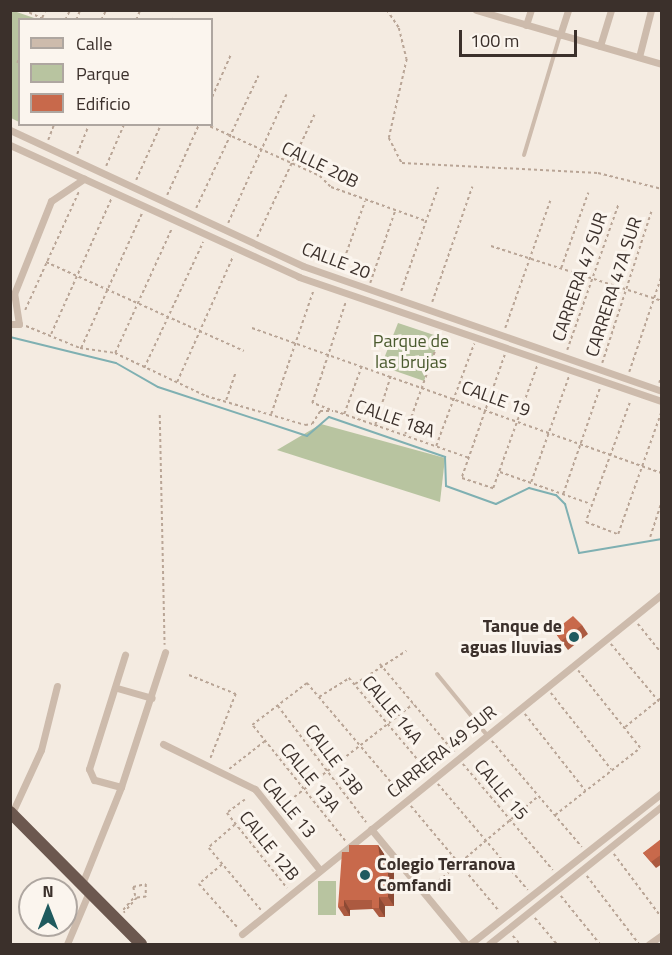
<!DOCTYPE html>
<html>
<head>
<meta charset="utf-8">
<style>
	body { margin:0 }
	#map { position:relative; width:672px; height:955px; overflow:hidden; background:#f4ebe1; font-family:"Titillium Web",sans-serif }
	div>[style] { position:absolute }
	.green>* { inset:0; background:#b8c4a0 }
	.stream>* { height:2px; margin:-1px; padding:0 1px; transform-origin:1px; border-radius:1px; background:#7fb0b2 }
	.path>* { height:1.5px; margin-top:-0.75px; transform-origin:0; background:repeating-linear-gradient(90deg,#b9a596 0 3px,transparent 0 6px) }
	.service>* { height:4px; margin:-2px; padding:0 2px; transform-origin:2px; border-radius:2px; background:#cdbbac }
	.minor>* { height:7px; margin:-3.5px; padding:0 3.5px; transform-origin:3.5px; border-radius:3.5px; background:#cdbbac }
	.trunk>* { height:12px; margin:-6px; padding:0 6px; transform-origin:6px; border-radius:6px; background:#6c584f }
	.wall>* { inset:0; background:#ac5a40 }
	.shaded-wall>* { inset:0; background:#8c4a34 }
	.building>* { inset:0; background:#c8694b }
	.dots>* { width:16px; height:16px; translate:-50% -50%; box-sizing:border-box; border:3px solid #fbf5ee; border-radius:50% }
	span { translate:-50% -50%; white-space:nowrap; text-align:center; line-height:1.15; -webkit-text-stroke:6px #fbf5ee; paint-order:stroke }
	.street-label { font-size:18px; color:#3b302b }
	.park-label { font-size:18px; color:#4a5a2e }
	.poi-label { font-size:18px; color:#3b302b; font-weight:700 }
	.right { translate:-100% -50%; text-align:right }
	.left { translate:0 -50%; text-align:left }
	.frame { position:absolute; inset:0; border:12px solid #3b302b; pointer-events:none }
	.legend { position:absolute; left:18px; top:18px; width:195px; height:108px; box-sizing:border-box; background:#fbf5ee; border:2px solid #aea6a0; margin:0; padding:8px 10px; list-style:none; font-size:18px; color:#3b302b }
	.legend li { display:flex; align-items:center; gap:12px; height:30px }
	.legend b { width:30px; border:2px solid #aea6a0 }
	.north { position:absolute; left:18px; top:877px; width:60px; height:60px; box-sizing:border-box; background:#fbf5ee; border:2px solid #aea6a0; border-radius:50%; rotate:0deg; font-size:16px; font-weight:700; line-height:24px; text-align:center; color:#3b302b }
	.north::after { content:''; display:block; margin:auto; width:21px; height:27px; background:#1f5a5e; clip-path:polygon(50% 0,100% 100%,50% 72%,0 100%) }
	.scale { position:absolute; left:459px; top:30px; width:118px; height:27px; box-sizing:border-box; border:3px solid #3b302b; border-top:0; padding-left:8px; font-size:18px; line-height:21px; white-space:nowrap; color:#3b302b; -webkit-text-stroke:4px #fbf5ee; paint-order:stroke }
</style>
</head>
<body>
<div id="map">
	<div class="green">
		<i style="clip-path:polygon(11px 10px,37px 19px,20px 20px,19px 122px,11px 118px)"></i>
		<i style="clip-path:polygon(398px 323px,440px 337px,424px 381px,381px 366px)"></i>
		<i style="clip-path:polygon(321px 424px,445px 458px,440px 502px,277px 450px)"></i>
		<i style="clip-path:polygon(318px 881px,336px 881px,336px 915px,318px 915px)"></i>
	</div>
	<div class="stream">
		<i style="left:10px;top:337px;width:109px;rotate:13.8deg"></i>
		<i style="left:116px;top:363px;width:48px;rotate:29.7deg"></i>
		<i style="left:158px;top:387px;width:157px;rotate:18.2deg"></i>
		<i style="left:307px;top:436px;width:29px;rotate:-41deg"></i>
		<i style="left:329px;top:417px;width:123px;rotate:19deg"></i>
		<i style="left:445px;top:457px;width:29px;rotate:88deg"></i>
		<i style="left:446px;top:486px;width:53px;rotate:19.8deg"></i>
		<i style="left:496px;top:504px;width:37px;rotate:-26deg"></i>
		<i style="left:529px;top:488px;width:28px;rotate:15deg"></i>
		<i style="left:556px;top:495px;width:13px;rotate:45deg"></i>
		<i style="left:565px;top:504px;width:51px;rotate:74.1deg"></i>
		<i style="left:579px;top:553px;width:84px;rotate:-9.6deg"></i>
	</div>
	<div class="path">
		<i style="left:24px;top:10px;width:23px;rotate:25deg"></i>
		<i style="left:387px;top:10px;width:22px;rotate:56deg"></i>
		<i style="left:399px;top:28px;width:32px;rotate:76deg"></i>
		<i style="left:407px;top:59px;width:81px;rotate:102.8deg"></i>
		<i style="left:389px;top:138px;width:28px;rotate:63deg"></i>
		<i style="left:402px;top:163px;width:196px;rotate:2.9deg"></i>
		<i style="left:598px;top:173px;width:66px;rotate:14deg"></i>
		<i style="left:42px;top:18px;width:9px;rotate:-69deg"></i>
		<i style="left:65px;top:20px;width:11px;rotate:-63deg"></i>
		<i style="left:76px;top:20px;width:11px;rotate:-68deg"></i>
		<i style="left:101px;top:20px;width:11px;rotate:-63deg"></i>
		<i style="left:136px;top:20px;width:11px;rotate:-68deg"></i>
		<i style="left:172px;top:20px;width:2px;rotate:-63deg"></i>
		<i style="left:17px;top:63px;width:8px;rotate:-67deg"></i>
		<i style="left:212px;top:97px;width:47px;rotate:-66.2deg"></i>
		<i style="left:205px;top:124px;width:126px;rotate:24.3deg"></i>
		<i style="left:320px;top:176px;width:16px;rotate:45deg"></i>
		<i style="left:331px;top:187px;width:101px;rotate:19.7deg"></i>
		<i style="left:48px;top:140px;width:17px;rotate:-69deg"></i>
		<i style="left:77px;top:154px;width:32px;rotate:-68deg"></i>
		<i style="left:106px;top:166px;width:46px;rotate:-66.8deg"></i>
		<i style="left:136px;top:180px;width:61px;rotate:-65.9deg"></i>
		<i style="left:167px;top:195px;width:78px;rotate:-65.7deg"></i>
		<i style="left:196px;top:208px;width:146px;rotate:-64.8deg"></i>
		<i style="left:228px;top:223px;width:141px;rotate:-65.6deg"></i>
		<i style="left:257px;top:237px;width:137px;rotate:-64.9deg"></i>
		<i style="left:491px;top:246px;width:180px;rotate:17.8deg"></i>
		<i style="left:46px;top:262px;width:217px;rotate:24.2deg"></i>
		<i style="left:561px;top:268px;width:80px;rotate:-70.2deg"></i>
		<i style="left:340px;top:270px;width:73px;rotate:-70.1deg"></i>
		<i style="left:370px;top:283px;width:76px;rotate:-70.9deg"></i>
		<i style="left:401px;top:291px;width:110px;rotate:-70.4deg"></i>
		<i style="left:432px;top:302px;width:122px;rotate:-70.8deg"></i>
		<i style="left:25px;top:310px;width:131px;rotate:-65.6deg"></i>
		<i style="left:26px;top:326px;width:58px;rotate:22.2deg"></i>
		<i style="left:80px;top:348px;width:35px;rotate:8deg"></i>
		<i style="left:115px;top:353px;width:101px;rotate:25.3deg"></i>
		<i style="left:206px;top:396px;width:103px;rotate:16.3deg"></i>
		<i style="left:305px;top:425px;width:7px;rotate:-8deg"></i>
		<i style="left:312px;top:424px;width:15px;rotate:-58deg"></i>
		<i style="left:320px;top:411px;width:13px"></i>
		<i style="left:252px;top:328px;width:435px;rotate:19.5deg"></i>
		<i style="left:505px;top:328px;width:135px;rotate:-70.5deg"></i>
		<i style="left:51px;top:334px;width:148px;rotate:-66deg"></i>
		<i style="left:81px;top:348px;width:148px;rotate:-65.7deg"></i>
		<i style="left:567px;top:350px;width:154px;rotate:-70.6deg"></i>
		<i style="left:115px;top:353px;width:137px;rotate:-65.5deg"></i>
		<i style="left:505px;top:355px;width:130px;rotate:109.3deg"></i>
		<i style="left:462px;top:478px;width:33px;rotate:18deg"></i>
		<i style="left:493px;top:488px;width:130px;rotate:-70.2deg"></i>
		<i style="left:602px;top:363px;width:159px;rotate:-72deg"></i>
		<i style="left:144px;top:368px;width:139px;rotate:-64.9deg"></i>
		<i style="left:629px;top:372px;width:103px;rotate:-71.4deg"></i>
		<i style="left:177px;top:382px;width:138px;rotate:-66deg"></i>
		<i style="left:659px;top:383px;width:10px;rotate:-73deg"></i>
		<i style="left:226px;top:400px;width:28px;rotate:-71deg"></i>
		<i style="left:630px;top:403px;width:127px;rotate:110.3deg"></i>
		<i style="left:586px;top:522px;width:34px;rotate:21deg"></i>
		<i style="left:618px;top:534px;width:132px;rotate:-70.5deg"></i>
		<i style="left:330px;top:410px;width:19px;rotate:-159deg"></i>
		<i style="left:312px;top:403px;width:108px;rotate:-71.6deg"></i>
		<i style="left:335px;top:411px;width:142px;rotate:19.3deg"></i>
		<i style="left:271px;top:414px;width:130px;rotate:-71.1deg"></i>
		<i style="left:344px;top:414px;width:52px;rotate:-69.8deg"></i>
		<i style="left:160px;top:415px;width:230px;rotate:88.8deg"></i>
		<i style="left:375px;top:425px;width:52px;rotate:-72.3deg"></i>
		<i style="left:405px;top:434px;width:103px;rotate:-70.2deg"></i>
		<i style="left:436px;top:446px;width:109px;rotate:-69.6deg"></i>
		<i style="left:500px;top:472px;width:96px;rotate:19.4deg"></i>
		<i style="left:531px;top:482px;width:113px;rotate:-70.3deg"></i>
		<i style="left:563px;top:494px;width:113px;rotate:-70.9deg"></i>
		<i style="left:650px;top:537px;width:39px;rotate:-72deg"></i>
		<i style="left:638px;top:624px;width:38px;rotate:51deg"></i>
		<i style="left:611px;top:644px;width:80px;rotate:50.1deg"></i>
		<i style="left:380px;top:664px;width:116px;rotate:49.9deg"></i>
		<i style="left:189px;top:675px;width:51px;rotate:22deg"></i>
		<i style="left:236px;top:694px;width:71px;rotate:111.5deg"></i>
		<i style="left:355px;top:684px;width:61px;rotate:-32.9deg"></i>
		<i style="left:551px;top:693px;width:97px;rotate:51.7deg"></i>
		<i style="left:319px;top:697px;width:36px;rotate:-32deg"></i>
		<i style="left:349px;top:678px;width:124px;rotate:49.9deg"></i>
		<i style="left:278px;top:706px;width:146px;rotate:52.8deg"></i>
		<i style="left:525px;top:714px;width:97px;rotate:51.7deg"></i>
		<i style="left:625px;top:727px;width:48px;rotate:-39deg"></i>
		<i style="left:492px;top:741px;width:139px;rotate:49.7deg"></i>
		<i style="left:463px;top:764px;width:139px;rotate:49.7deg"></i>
		<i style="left:229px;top:769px;width:46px;rotate:-37.9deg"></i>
		<i style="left:438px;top:784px;width:139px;rotate:49.7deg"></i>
		<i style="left:245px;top:800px;width:22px;rotate:144deg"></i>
		<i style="left:227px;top:813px;width:96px;rotate:51.3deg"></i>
		<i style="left:411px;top:806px;width:138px;rotate:50deg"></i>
		<i style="left:280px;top:808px;width:169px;rotate:-38deg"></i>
		<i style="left:555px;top:815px;width:108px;rotate:-38.2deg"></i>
		<i style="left:640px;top:748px;width:99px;rotate:-128.8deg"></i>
		<i style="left:235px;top:825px;width:35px;rotate:139deg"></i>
		<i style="left:209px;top:848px;width:81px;rotate:50deg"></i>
		<i style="left:345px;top:841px;width:149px;rotate:-128.7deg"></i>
		<i style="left:252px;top:725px;width:69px;rotate:-37.4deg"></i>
		<i style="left:307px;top:683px;width:147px;rotate:49.7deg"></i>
		<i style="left:614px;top:854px;width:80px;rotate:53.1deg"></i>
		<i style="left:222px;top:865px;width:30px;rotate:140deg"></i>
		<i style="left:199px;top:884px;width:59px;rotate:48.4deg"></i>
		<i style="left:587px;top:876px;width:86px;rotate:52.6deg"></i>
		<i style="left:429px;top:889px;width:142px;rotate:-40.4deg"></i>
		<i style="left:561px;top:896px;width:62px;rotate:50.9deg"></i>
		<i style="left:123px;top:910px;width:18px;rotate:-49deg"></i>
		<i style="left:135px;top:896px;width:9px;rotate:-103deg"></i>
		<i style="left:133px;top:887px;width:13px;rotate:-13deg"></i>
		<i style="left:146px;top:884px;width:13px;rotate:90deg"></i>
		<i style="left:146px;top:897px;width:9px;rotate:174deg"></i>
		<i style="left:137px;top:898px;width:20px;rotate:131deg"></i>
		<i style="left:535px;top:918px;width:34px;rotate:50deg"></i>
		<i style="left:513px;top:936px;width:11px;rotate:49deg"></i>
	</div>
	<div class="service">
		<i style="left:524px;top:155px;width:125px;rotate:-73.3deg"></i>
		<i style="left:437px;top:674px;width:79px;rotate:50.7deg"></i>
	</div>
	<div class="minor">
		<i style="left:476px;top:10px;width:194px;rotate:16.2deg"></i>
		<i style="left:526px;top:25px;width:16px;rotate:-72deg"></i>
		<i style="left:560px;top:35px;width:26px;rotate:-72deg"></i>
		<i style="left:600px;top:46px;width:38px;rotate:-73deg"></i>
		<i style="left:639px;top:57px;width:49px;rotate:-75.7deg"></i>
		<i style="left:10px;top:130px;width:323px;rotate:24.9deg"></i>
		<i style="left:303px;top:266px;width:380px;rotate:19.2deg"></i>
		<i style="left:10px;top:145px;width:318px;rotate:24.5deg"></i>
		<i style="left:299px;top:277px;width:384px;rotate:18.9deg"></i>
		<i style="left:10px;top:324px;width:9px"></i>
		<i style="left:19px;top:324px;width:30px;rotate:-99deg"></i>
		<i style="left:14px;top:294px;width:100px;rotate:-68.3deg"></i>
		<i style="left:51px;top:201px;width:40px;rotate:-34deg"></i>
		<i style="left:117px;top:688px;width:36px;rotate:16deg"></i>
		<i style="left:163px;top:744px;width:102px;rotate:26.1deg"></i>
		<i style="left:255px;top:789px;width:104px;rotate:51.3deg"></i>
		<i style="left:121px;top:787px;width:28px;rotate:-165deg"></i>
		<i style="left:94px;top:780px;width:12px;rotate:-114deg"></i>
		<i style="left:89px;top:769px;width:120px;rotate:-72.5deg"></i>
		<i style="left:12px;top:813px;width:69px;rotate:-65.3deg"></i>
		<i style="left:41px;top:750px;width:66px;rotate:-76deg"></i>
		<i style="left:371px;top:829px;width:149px;rotate:50.4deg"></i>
		<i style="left:82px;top:884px;width:105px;rotate:-68.1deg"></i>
		<i style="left:121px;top:787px;width:142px;rotate:-71.9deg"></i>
		<i style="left:242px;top:934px;width:540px;rotate:-38.99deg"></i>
		<i style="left:67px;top:944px;width:56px;rotate:-67.1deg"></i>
		<i style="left:470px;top:944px;width:244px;rotate:-38.2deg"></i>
		<i style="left:489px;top:944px;width:221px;rotate:-38.6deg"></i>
		<i style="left:649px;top:944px;width:16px;rotate:-35deg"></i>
	</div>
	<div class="trunk">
		<i style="left:10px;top:812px;width:186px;rotate:45.2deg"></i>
	</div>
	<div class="wall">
		<i style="clip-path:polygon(582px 625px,588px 634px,568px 650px,554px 631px)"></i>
		<i style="clip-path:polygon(662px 840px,662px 864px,656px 868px,643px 853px)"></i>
		<i style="clip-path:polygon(378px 845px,384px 854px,386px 864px,388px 864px,394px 873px,394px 906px,385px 906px,385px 917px,379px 917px,373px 909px,350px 910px,350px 916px,344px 916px,338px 907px,349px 852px)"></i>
	</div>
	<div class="shaded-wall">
		<i style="clip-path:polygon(378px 845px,384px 854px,387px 873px,381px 864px)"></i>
		<i style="clip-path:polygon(388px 864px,394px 873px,394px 906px,388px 897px)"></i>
		<i style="clip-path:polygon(379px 897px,385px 906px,385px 917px,379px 908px)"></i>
		<i style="clip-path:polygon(344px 900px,350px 910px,350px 916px,344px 906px)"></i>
	</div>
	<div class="building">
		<i style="clip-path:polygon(573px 616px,582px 625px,561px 641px,554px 631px)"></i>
		<i style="clip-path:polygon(661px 839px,662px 840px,662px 854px,651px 862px,643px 853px)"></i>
		<i style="clip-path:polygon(349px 845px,378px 845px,381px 864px,388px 864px,388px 897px,379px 897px,379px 908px,372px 908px,372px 900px,344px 900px,344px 906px,338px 907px,342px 852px,349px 852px)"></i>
	</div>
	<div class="dots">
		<i style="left:574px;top:637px;background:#1f5a5e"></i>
		<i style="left:365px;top:875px;background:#1f5a5e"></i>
	</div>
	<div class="street-label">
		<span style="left:320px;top:165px;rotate:26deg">CALLE 20B</span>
		<span style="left:336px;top:261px;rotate:21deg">CALLE 20</span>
		<span style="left:580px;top:277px;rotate:-71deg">CARRERA 47 SUR</span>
		<span style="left:614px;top:287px;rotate:-72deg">CARRERA 47A SUR</span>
		<span style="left:496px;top:399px;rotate:20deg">CALLE 19</span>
		<span style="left:395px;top:419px;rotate:19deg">CALLE 18A</span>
		<span style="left:392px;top:710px;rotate:50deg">CALLE 14A</span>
		<span style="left:442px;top:752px;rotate:-39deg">CARRERA 49 SUR</span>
		<span style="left:334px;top:760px;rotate:53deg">CALLE 13B</span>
		<span style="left:310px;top:778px;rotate:51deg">CALLE 13A</span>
		<span style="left:501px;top:790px;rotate:50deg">CALLE 15</span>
		<span style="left:289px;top:808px;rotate:50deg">CALLE 13</span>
		<span style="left:269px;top:846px;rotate:51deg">CALLE 12B</span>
	</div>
	<div class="park-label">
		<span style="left:411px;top:352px">Parque de<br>las brujas</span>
	</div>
	<div class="poi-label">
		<span class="right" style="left:562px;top:637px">Tanque de<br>aguas lluvias</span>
		<span class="left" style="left:377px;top:875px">Colegio Terranova<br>Comfandi</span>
	</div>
	<div class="frame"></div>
	<ul class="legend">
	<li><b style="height:8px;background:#cdbbac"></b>Calle</li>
	<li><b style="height:16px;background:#b8c4a0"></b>Parque</li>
	<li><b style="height:16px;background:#c8694b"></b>Edificio</li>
	</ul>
	<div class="north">N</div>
	<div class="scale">100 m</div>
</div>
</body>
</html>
